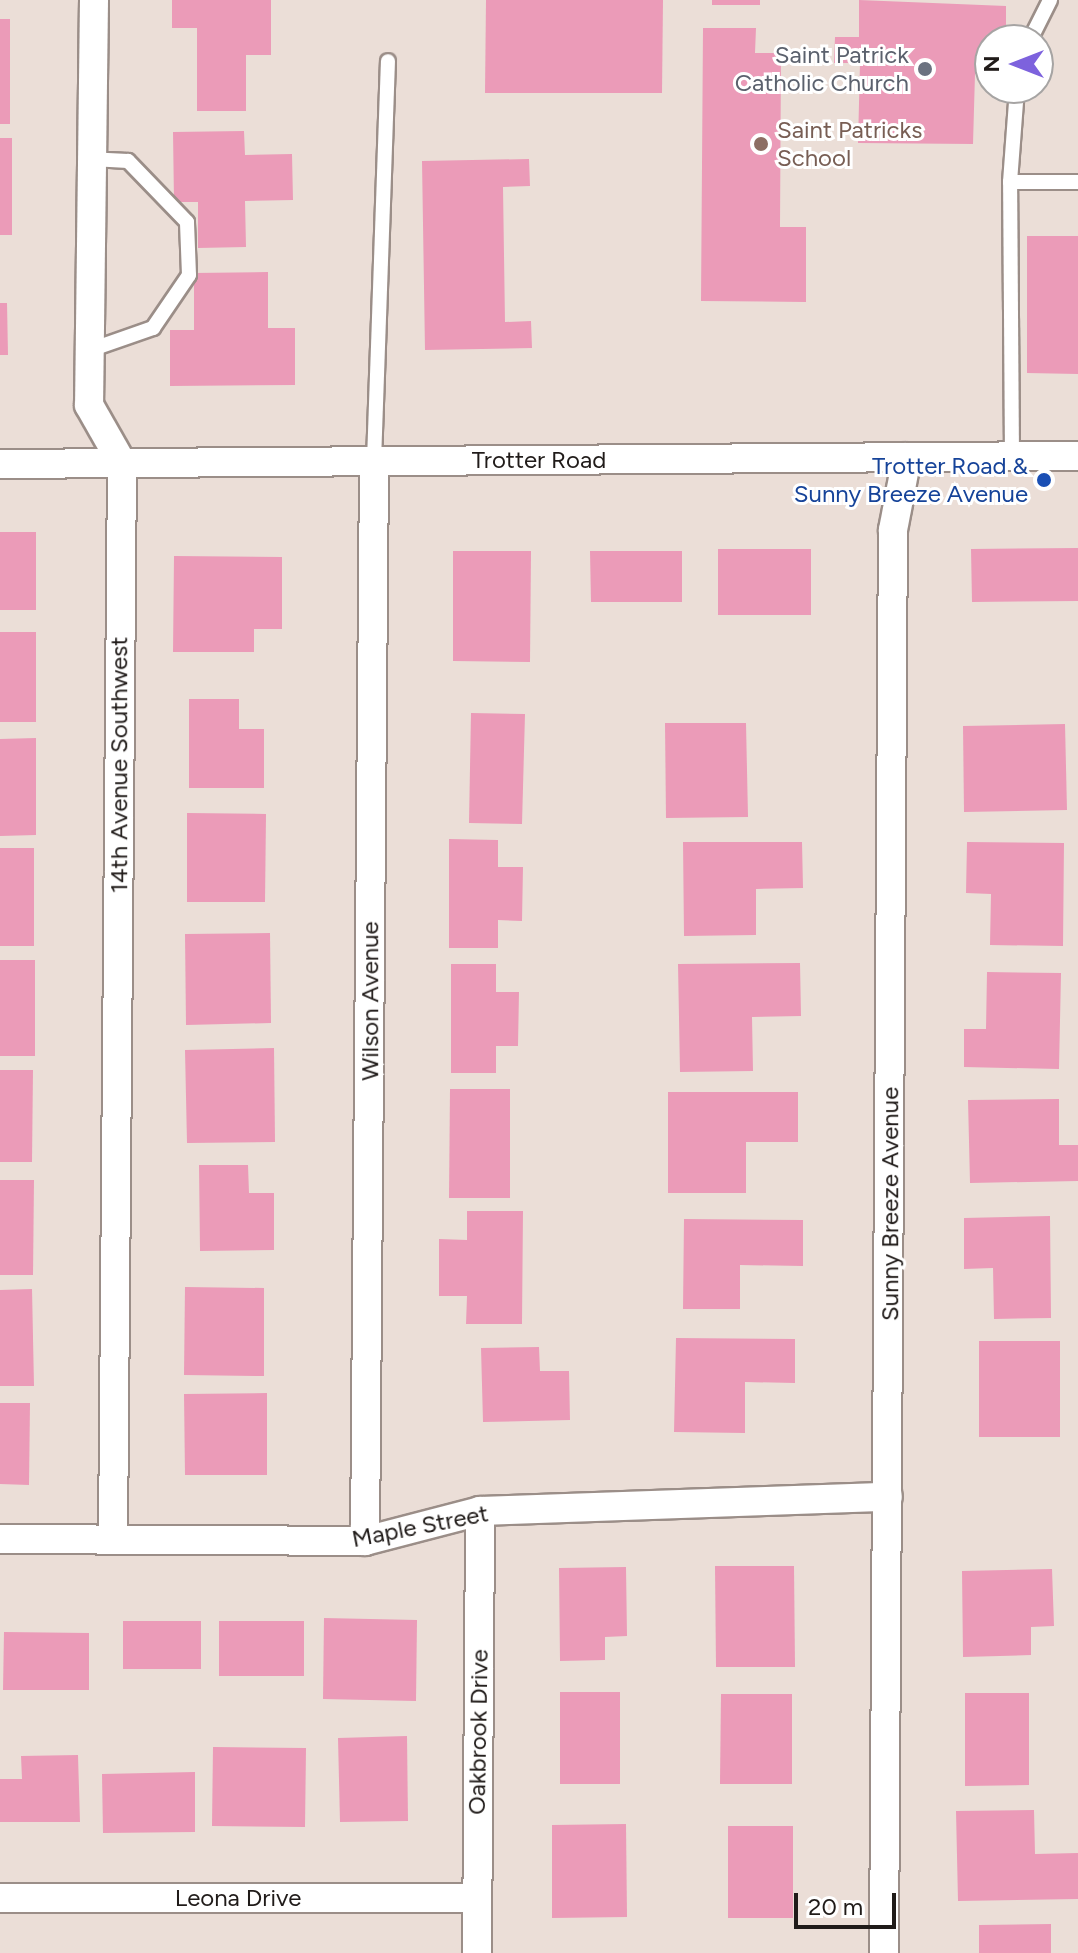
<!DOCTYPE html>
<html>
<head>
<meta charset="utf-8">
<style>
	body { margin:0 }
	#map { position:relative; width:1078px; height:1953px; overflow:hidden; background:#ebded7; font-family:Figtree,sans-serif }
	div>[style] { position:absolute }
	.building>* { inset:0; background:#eb9bb8 }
	.roads { filter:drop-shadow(2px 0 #9b8e88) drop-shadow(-2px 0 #9b8e88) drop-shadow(0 2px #9b8e88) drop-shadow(0 -2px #9b8e88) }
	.lane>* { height:14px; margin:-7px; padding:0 7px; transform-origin:7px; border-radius:7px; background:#fff }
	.street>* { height:28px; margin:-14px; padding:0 14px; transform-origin:14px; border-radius:14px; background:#fff }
	.dots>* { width:22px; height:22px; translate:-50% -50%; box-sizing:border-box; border:4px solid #fff; border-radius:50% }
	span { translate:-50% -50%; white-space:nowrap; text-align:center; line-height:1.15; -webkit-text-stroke:6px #fff; paint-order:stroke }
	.worship-label { font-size:24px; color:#5b616d }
	.right { translate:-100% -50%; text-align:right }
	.education-label { font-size:24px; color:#785e54 }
	.left { translate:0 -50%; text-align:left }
	.street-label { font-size:24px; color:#201b19 }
	.transit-label { font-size:24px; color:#164399 }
	.north { position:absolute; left:974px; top:24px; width:80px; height:80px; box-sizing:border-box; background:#fff; border:2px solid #a6a4a3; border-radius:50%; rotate:270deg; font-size:22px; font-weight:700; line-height:32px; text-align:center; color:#201b19 }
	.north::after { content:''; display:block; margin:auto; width:28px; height:36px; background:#7d62dd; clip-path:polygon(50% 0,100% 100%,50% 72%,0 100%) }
	.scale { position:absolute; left:794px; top:1893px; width:102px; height:36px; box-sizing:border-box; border:4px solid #201b19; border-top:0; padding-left:10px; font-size:24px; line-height:28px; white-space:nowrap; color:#201b19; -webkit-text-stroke:6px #fff; paint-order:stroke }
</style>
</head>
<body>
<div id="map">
	<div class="building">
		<i style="clip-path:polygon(172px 0,271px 0,271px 55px,246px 55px,246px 111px,197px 111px,197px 28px,172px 28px)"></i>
		<i style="clip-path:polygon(486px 0,663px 0,662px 93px,485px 93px)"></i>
		<i style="clip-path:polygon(712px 0,760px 0,760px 5px,712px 5px)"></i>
		<i style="clip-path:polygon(859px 0,1006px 6px,1006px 40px,990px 40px,990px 74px,975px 74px,973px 144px,858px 143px,860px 63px,834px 63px,835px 37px,859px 37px)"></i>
		<i style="clip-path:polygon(0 19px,10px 19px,10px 124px,0 124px)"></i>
		<i style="clip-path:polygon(703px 28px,756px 28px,755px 53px,781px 53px,780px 227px,806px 227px,806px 302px,701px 301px)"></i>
		<i style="clip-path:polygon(244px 131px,245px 155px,292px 154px,293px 200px,245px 201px,246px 247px,198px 248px,198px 202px,174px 202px,173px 132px)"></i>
		<i style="clip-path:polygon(0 138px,12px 138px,12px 235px,0 235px)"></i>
		<i style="clip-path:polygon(529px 159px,530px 186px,503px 187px,505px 322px,531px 321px,532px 348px,425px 350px,422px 161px)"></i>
		<i style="clip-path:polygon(1027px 236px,1078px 236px,1078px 374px,1027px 373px)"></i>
		<i style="clip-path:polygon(268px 272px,268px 328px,295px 328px,295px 385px,170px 386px,170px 330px,194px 330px,194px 273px)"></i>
		<i style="clip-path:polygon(0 303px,7px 303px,8px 355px,0 355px)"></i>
		<i style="clip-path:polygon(0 532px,36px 532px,36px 610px,0 610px)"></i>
		<i style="clip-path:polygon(1078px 548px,1078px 601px,972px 602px,971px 549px)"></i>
		<i style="clip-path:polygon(718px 549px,811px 549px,811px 615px,718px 615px)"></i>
		<i style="clip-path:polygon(453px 551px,531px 551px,530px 662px,453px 661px)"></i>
		<i style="clip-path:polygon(590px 551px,682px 551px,682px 602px,591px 602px)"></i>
		<i style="clip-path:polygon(174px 556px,282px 557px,282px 629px,254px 629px,254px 652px,173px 652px)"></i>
		<i style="clip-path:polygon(0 632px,36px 632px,36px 722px,0 722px)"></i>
		<i style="clip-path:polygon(189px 699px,239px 699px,239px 729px,264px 729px,264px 788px,189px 788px)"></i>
		<i style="clip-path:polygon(471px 713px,525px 714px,522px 824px,469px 823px)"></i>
		<i style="clip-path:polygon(665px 723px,746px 723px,748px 817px,666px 818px)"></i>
		<i style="clip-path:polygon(1065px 724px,1067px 810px,964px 812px,963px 726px)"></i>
		<i style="clip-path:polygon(36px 738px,36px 835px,0 836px,0 739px)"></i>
		<i style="clip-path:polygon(187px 813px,266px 814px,265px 902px,187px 902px)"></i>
		<i style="clip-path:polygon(449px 839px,498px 840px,498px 867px,523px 867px,522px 921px,498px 920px,498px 948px,449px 948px)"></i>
		<i style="clip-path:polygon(683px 842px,802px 842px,803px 888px,756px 889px,756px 935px,684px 936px)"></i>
		<i style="clip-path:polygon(967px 842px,1064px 843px,1063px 946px,990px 945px,991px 894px,966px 893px)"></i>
		<i style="clip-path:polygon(0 848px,34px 848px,34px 946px,0 946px)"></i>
		<i style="clip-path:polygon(270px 933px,271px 1023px,186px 1025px,185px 934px)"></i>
		<i style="clip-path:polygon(0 960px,35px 960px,35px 1056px,0 1056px)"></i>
		<i style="clip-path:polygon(800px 963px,801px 1016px,752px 1017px,753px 1071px,680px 1072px,678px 964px)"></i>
		<i style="clip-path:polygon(451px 964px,496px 964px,496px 992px,519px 992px,518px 1046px,496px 1046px,496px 1073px,451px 1073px)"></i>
		<i style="clip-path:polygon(987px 972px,1061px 973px,1059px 1069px,964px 1067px,964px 1029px,986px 1029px)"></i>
		<i style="clip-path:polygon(274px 1048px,275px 1142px,187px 1143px,185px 1050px)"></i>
		<i style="clip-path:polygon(0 1070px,33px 1070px,32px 1162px,0 1162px)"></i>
		<i style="clip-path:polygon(450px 1089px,510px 1089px,510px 1198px,449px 1198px)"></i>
		<i style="clip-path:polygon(668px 1092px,798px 1092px,798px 1142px,746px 1142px,746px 1193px,668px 1193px)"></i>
		<i style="clip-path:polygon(1059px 1099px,1059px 1145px,1078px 1145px,1078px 1181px,970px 1183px,968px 1100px)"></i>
		<i style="clip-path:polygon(199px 1165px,248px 1165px,249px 1193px,274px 1193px,274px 1250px,200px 1251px)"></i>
		<i style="clip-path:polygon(0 1180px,34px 1180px,33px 1275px,0 1275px)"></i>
		<i style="clip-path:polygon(467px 1211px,523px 1211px,522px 1324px,466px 1324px,467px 1296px,439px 1296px,439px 1239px,467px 1240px)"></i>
		<i style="clip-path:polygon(1050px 1216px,1051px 1318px,994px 1319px,993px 1268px,964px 1269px,964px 1218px)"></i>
		<i style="clip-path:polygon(684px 1219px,803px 1220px,803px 1266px,740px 1265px,740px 1309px,683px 1309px)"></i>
		<i style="clip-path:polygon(185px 1287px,264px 1288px,264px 1376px,184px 1375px)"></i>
		<i style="clip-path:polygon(32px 1289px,34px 1386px,0 1386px,0 1290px)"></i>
		<i style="clip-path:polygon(676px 1338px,795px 1339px,795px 1383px,745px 1382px,745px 1433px,674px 1432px)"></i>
		<i style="clip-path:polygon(979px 1341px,1060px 1341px,1060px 1437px,979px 1437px)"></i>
		<i style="clip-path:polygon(539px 1347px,540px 1371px,569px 1371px,570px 1420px,483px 1422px,481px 1348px)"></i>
		<i style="clip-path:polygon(267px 1393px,267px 1475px,185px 1475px,184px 1394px)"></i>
		<i style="clip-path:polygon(0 1403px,30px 1403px,29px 1485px,0 1484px)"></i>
		<i style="clip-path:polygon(715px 1566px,794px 1566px,795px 1667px,716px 1667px)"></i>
		<i style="clip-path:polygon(626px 1567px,627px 1636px,605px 1637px,605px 1660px,560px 1661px,559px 1568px)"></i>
		<i style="clip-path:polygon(1052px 1569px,1054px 1626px,1031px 1627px,1031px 1655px,963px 1657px,962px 1571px)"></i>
		<i style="clip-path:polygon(324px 1618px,417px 1620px,416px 1701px,323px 1699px)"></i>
		<i style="clip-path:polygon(123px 1621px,201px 1621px,201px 1669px,123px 1669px)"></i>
		<i style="clip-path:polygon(219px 1621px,304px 1621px,304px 1676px,219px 1676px)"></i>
		<i style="clip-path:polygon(4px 1632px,89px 1633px,89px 1690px,3px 1690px)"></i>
		<i style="clip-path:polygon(560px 1692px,620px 1692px,620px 1784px,560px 1784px)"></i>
		<i style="clip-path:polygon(965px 1693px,1029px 1693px,1029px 1785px,965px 1786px)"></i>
		<i style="clip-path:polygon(721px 1694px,792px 1694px,792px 1784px,720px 1784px)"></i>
		<i style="clip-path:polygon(407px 1736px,408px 1821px,340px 1822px,338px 1738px)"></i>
		<i style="clip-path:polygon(213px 1747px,306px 1748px,305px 1827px,212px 1826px)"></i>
		<i style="clip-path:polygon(78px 1755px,80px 1822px,0 1822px,0 1779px,22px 1779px,21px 1756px)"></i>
		<i style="clip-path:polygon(195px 1772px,195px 1832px,103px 1833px,102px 1774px)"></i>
		<i style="clip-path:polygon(1034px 1810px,1035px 1854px,1078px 1853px,1078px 1899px,958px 1901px,956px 1811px)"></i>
		<i style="clip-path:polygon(626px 1824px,627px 1917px,552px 1918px,552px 1825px)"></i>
		<i style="clip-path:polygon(728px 1826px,793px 1826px,793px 1918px,728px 1918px)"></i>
		<i style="clip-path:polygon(1051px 1924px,1051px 1953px,979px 1953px,979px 1925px)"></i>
	</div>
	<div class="roads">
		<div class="lane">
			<i style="left:1030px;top:40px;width:45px;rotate:-63.4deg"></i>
			<i style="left:1010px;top:182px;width:94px;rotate:-85.7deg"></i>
			<i style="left:90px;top:350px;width:67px;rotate:-19.2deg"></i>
			<i style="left:153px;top:328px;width:64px;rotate:-55.8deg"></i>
			<i style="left:189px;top:275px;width:53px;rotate:-92.2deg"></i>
			<i style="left:187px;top:222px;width:85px;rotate:-134deg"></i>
			<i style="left:128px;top:161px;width:36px;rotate:-177deg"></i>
			<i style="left:1012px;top:457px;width:275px;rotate:-90.4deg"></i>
			<i style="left:1010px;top:182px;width:68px"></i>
			<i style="left:374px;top:461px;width:400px;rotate:-88deg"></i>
		</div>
		<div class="street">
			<i style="left:94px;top:0;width:405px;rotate:90.7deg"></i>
			<i style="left:89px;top:405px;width:67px;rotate:60.4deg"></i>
			<i style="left:122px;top:463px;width:1076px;rotate:90.48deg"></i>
			<i style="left:0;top:464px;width:1078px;rotate:-0.43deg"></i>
			<i style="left:0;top:1539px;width:365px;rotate:0.3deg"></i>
			<i style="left:365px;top:1541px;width:119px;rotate:-14.6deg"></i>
			<i style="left:480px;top:1511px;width:408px;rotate:-2deg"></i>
			<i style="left:365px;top:1541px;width:1080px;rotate:-89.52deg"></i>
			<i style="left:0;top:1898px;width:476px"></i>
			<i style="left:477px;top:1953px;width:442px;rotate:-89.6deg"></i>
			<i style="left:884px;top:1953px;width:1423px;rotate:-89.64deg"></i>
			<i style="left:893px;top:530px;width:74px;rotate:-79.1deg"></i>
		</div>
	</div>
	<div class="dots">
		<i style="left:925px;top:69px;background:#6b7280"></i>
		<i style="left:761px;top:144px;background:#8d6e63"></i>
		<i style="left:1044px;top:480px;background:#1a4fb4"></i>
	</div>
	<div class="worship-label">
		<span class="right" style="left:909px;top:69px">Saint Patrick<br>Catholic Church</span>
	</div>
	<div class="education-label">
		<span class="left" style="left:777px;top:144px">Saint Patricks<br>School</span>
	</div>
	<div class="street-label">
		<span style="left:539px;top:460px">Trotter Road</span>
		<span style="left:119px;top:765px;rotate:-90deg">14th Avenue Southwest</span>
		<span style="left:370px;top:1001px;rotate:-90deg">Wilson Avenue</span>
		<span style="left:890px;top:1204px;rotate:-90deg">Sunny Breeze Avenue</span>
		<span style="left:420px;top:1526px;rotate:-11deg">Maple Street</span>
		<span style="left:478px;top:1732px;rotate:-89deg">Oakbrook Drive</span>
		<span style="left:238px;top:1898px">Leona Drive</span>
	</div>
	<div class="transit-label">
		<span class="right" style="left:1028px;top:480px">Trotter Road &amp;<br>Sunny Breeze Avenue</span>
	</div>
	<div class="north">N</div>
	<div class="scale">20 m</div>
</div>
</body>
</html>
